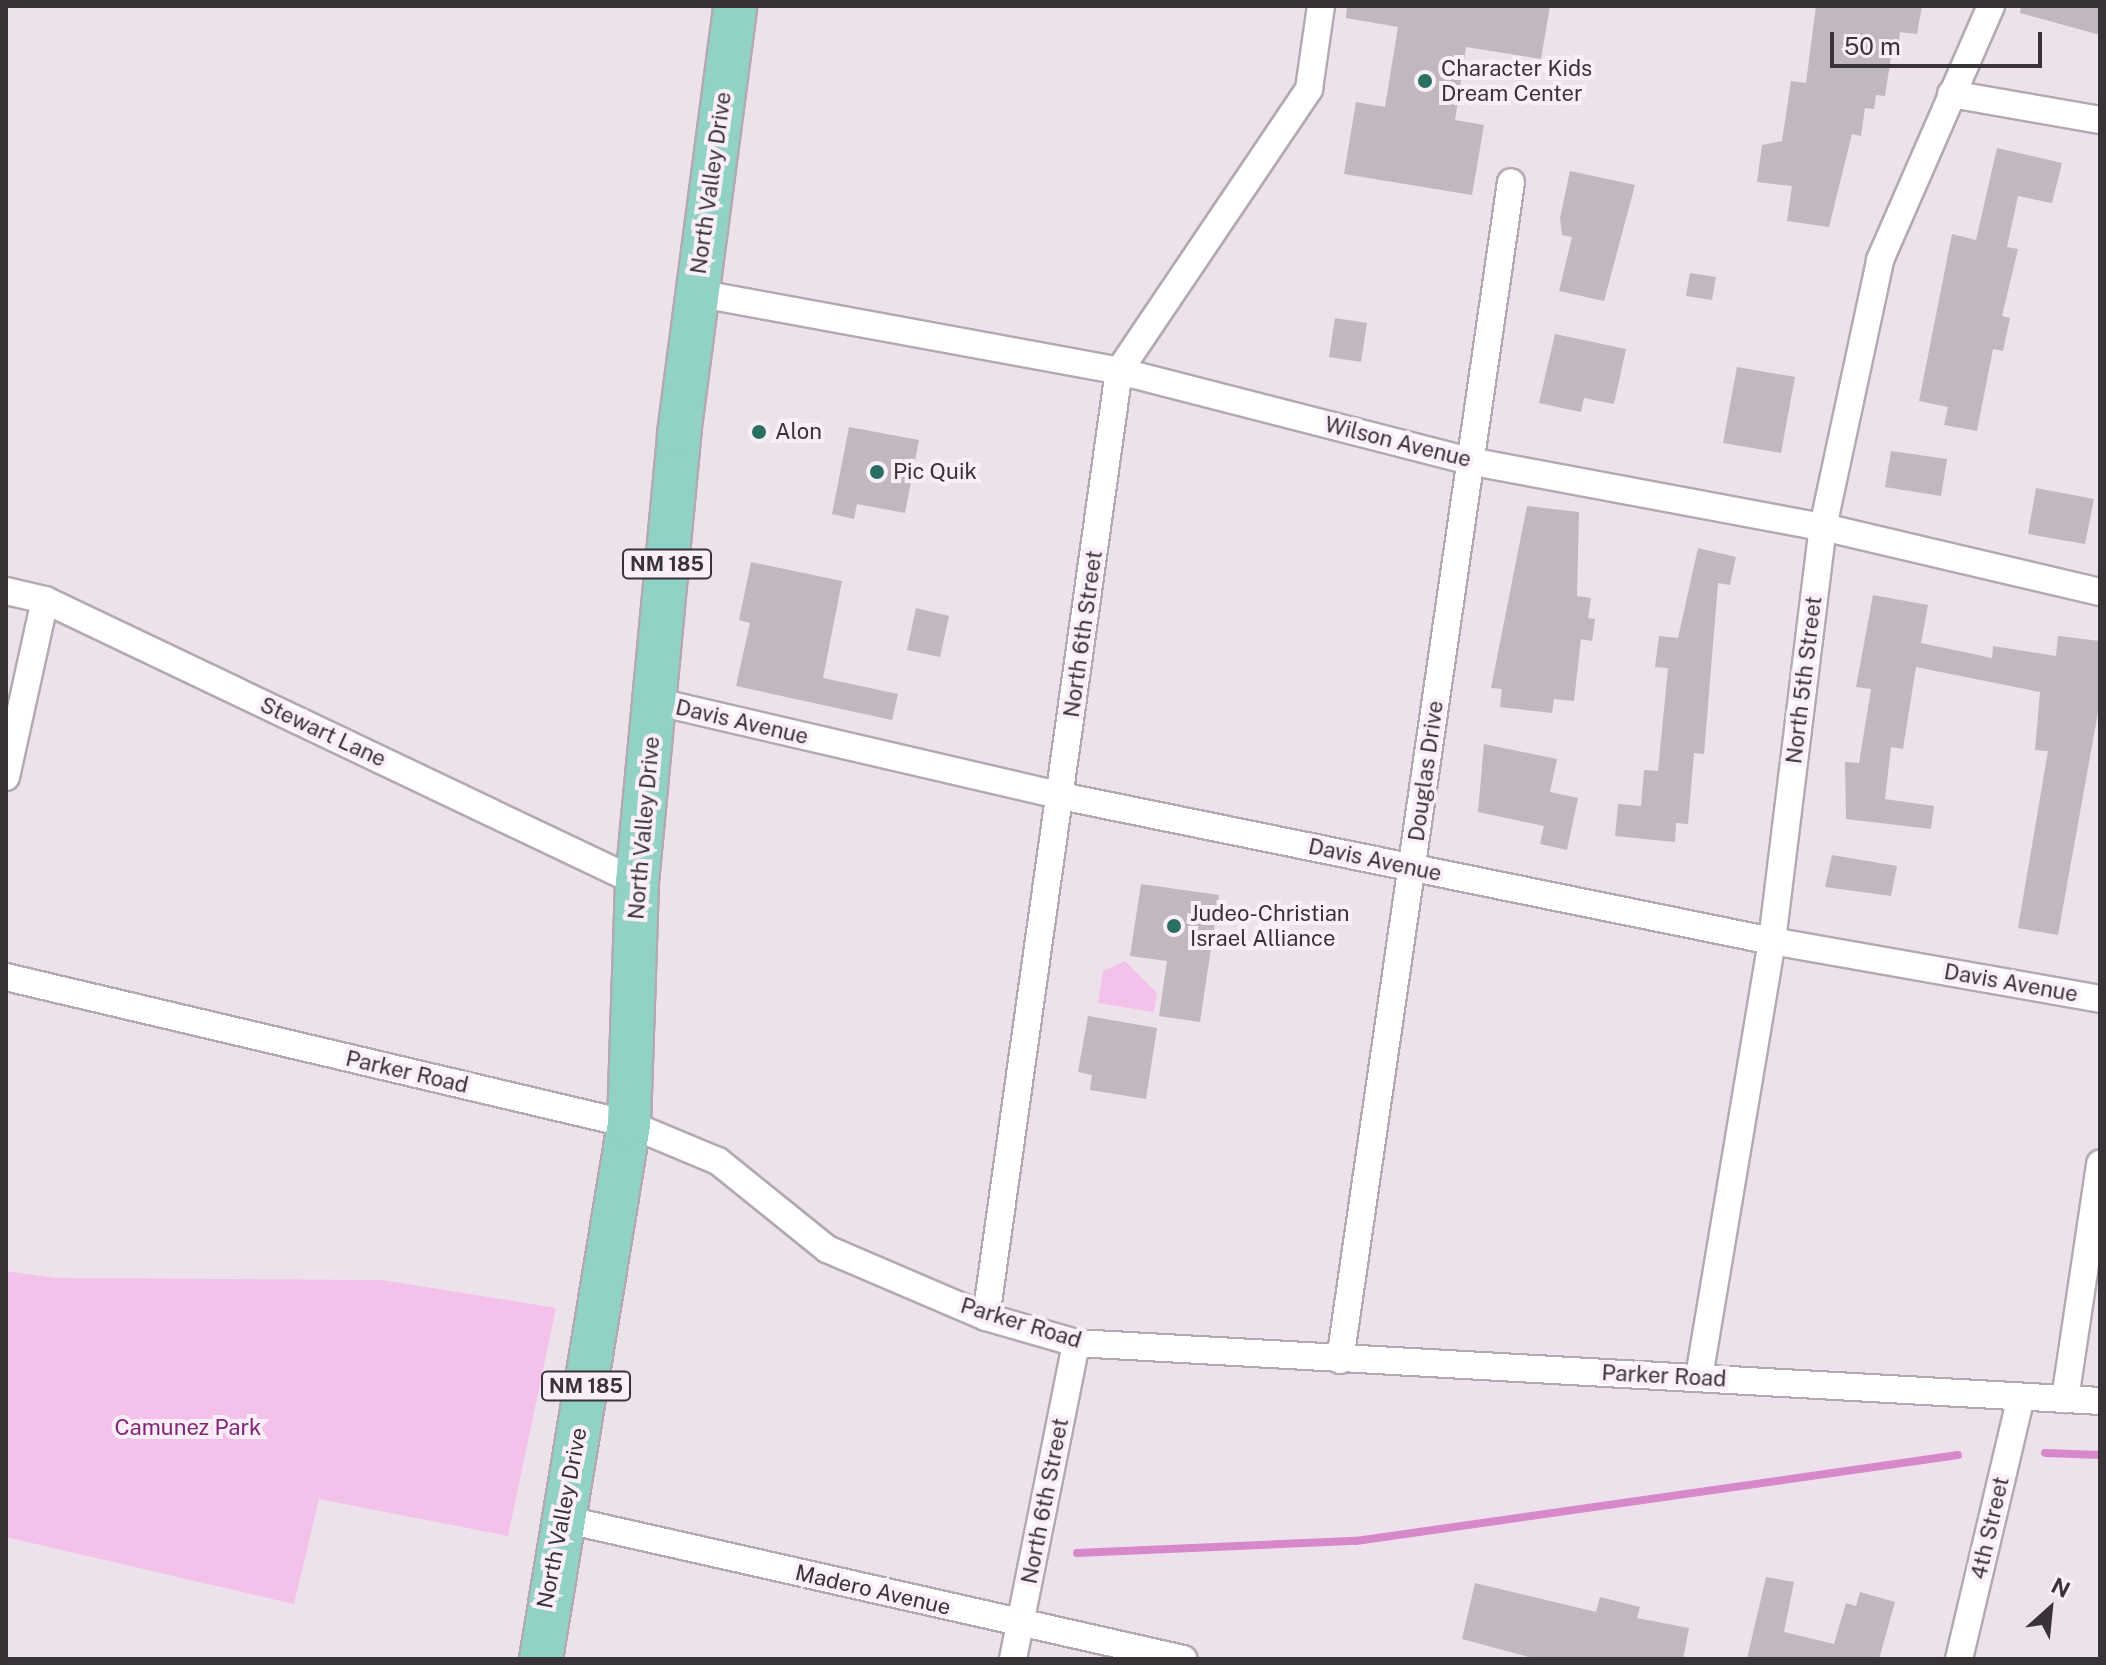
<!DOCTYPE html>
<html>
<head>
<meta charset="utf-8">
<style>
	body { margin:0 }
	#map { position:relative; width:2106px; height:1665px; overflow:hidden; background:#ede2eb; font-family:"Public Sans",sans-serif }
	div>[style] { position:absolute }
	.green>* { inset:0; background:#f3c1e9 }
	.stream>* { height:8px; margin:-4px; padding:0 4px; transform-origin:4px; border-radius:4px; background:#d788ca }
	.building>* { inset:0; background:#c1b7bf }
	.roads { filter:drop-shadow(2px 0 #b3a9b1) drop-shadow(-2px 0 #b3a9b1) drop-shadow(0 2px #b3a9b1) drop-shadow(0 -2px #b3a9b1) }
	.street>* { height:26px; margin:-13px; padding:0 13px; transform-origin:13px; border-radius:13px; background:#fff }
	.primary>* { height:42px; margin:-21px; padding:0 21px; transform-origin:21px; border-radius:21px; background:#92d1c5 }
	.dots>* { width:22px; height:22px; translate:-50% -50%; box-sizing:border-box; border:4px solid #faeff8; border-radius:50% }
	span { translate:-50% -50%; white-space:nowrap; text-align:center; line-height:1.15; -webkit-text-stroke:8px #faeff8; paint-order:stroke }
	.shield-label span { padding:2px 6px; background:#faeff8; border:2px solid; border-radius:6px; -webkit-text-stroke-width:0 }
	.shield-label { font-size:20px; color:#373336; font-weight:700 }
	.poi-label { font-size:22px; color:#373336 }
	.left { translate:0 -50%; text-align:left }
	.street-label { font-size:22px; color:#373336 }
	.park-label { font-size:22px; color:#822677 }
	.frame { position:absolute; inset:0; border:8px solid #373336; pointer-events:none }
	.north { position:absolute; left:2010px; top:1569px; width:80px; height:80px; -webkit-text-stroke:6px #faeff8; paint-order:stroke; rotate:27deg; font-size:22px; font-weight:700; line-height:32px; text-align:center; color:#373336 }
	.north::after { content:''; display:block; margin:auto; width:28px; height:36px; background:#373336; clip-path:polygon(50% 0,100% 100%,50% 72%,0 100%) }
	.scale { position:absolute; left:1830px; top:32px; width:212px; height:36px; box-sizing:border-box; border:4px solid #373336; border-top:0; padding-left:10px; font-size:24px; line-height:28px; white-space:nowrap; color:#373336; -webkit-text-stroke:6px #faeff8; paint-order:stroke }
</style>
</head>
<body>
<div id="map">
	<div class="green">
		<i style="clip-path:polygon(1125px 961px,1157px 993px,1154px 1012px,1098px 1003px,1103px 971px)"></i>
		<i style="clip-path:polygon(6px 1271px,55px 1278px,382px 1280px,556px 1308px,508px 1536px,319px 1499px,294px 1604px,6px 1537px)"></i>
	</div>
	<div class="stream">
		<i style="left:2045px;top:1453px;width:55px;rotate:2.1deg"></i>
		<i style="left:1077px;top:1553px;width:279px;rotate:-2.5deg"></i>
		<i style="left:1356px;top:1541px;width:608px;rotate:-8.13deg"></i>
	</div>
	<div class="building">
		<i style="clip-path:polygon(1347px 6px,1550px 6px,1541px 59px,1466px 47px,1455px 120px,1484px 125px,1472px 195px,1344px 174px,1356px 102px,1385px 107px,1398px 27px,1346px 18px)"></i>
		<i style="clip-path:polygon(1816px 6px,1922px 6px,1917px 34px,1900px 32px,1898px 51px,1892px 50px,1885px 96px,1876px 95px,1874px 109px,1865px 108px,1861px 136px,1852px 134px,1829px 227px,1787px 221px,1792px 186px,1757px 182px,1762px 145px,1782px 141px,1791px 81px,1806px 83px)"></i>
		<i style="clip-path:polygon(2021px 6px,2100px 6px,2100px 35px,2020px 13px)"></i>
		<i style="clip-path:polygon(1997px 148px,2062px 163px,2052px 203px,2018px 196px,2007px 247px,2018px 249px,2002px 316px,2010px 318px,2003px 351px,1993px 349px,1977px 431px,1944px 425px,1948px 407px,1919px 401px,1952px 234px,1976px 240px)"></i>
		<i style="clip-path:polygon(1570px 171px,1635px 185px,1604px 301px,1559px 291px,1572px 237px,1562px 235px,1560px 218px)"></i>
		<i style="clip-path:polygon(1690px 273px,1716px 277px,1712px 300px,1686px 296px)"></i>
		<i style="clip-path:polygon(1335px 318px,1367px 323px,1361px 362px,1329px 357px)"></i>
		<i style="clip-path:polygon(1555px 334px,1626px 349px,1614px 404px,1584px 398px,1581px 412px,1539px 403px)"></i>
		<i style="clip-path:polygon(1737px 367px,1795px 377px,1781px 453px,1723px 443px)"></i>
		<i style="clip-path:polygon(849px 427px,919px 440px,905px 513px,857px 504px,854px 519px,832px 514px)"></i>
		<i style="clip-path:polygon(1891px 451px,1947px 459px,1941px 496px,1885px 487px)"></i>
		<i style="clip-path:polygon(2036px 488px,2094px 499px,2085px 544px,2028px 534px)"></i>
		<i style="clip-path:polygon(1527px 506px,1579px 512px,1577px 596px,1591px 598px,1588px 618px,1595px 619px,1592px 641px,1581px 639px,1574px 701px,1554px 699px,1552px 713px,1500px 707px,1502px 689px,1491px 688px)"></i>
		<i style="clip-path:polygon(1698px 548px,1736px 557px,1730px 585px,1718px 583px,1704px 754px,1694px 753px,1688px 824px,1676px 823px,1675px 842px,1615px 836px,1618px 804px,1641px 806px,1644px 770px,1658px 771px,1668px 668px,1655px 667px,1659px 636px,1678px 638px)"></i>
		<i style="clip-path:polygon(751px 562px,842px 581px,823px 678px,898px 694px,892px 720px,736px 686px,750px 623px,739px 620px)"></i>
		<i style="clip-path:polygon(1873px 595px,1928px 605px,1921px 643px,1992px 658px,1993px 646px,2056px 656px,2058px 636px,2100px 641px,2100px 701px,2058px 935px,2018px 928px,2048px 751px,2035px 750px,2040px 692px,1916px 667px,1903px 749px,1891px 747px,1885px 799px,1934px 806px,1931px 829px,1846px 819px,1845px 762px,1859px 763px,1871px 689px,1856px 687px)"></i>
		<i style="clip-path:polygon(916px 608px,949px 616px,940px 657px,907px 650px)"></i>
		<i style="clip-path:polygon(1484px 744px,1557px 759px,1550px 792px,1578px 798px,1567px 850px,1540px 844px,1544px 826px,1478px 812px)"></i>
		<i style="clip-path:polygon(1832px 855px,1897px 866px,1891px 896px,1825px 887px)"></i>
		<i style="clip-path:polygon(1141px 884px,1219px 895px,1200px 1022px,1159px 1016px,1167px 961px,1130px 956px)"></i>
		<i style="clip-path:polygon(1088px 1016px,1157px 1028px,1146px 1099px,1090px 1090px,1092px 1075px,1078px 1072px)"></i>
		<i style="clip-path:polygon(1766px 1577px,1794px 1582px,1784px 1632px,1834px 1644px,1846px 1603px,1856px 1606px,1860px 1592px,1895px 1602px,1879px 1659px,1747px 1659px)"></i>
		<i style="clip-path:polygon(1475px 1583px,1596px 1612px,1600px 1597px,1640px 1607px,1637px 1618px,1689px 1628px,1683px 1659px,1536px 1659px,1462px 1639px)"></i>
	</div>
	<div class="roads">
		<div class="street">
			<i style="left:1951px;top:94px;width:151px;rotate:9.9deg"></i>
			<i style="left:696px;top:293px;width:430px;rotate:10.4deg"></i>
			<i style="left:1119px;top:371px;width:361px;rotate:14.4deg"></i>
			<i style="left:1469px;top:461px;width:360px;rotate:10.6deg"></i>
			<i style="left:1823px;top:527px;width:285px;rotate:13.2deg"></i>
			<i style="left:6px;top:591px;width:40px;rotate:13deg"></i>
			<i style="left:45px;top:600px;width:656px;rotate:25.47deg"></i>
			<i style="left:654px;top:701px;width:418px;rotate:13.1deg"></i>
			<i style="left:1061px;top:796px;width:726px;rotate:11.53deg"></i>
			<i style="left:1772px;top:941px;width:333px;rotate:10deg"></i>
			<i style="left:6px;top:777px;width:181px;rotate:-77.6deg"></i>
			<i style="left:6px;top:977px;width:640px;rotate:13.28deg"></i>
			<i style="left:629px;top:1124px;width:96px;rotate:22.6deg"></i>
			<i style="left:718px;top:1161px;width:140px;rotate:38.9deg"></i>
			<i style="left:827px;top:1249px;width:173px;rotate:23.2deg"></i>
			<i style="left:986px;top:1317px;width:94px;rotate:16.1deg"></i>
			<i style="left:1076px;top:1343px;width:1026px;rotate:3.24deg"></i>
			<i style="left:986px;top:1317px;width:955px;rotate:-82deg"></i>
			<i style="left:1119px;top:371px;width:340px;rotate:-56deg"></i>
			<i style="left:1309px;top:89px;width:84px;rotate:-81.8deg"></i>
			<i style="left:1340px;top:1360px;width:1190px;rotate:-81.74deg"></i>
			<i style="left:1699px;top:1377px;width:442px;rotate:-80.5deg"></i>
			<i style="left:1772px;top:941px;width:417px;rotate:-83deg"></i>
			<i style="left:1823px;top:527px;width:273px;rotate:-77.9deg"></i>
			<i style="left:1880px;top:260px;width:277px;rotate:-66.4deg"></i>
			<i style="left:2065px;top:1399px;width:238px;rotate:-81.5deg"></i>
			<i style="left:563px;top:1519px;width:636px;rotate:12.72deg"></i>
			<i style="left:1013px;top:1659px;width:322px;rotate:-78.7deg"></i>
			<i style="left:1959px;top:1659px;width:269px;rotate:-76.7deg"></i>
		</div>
		<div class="primary">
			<i style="left:541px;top:1659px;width:542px;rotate:-80.66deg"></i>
			<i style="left:629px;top:1124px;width:242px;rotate:-88.1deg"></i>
			<i style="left:637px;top:882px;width:450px;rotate:-84.6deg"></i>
			<i style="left:679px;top:434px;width:432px;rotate:-82.5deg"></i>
		</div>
	</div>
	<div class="dots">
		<i style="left:1425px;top:81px;background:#2a6f63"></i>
		<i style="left:759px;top:432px;background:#2a6f63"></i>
		<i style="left:877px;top:472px;background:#2a6f63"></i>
		<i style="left:1174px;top:926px;background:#2a6f63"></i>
	</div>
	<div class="shield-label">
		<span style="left:667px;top:564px">NM 185</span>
		<span style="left:586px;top:1386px">NM 185</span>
	</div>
	<div class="poi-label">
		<span class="left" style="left:1441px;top:81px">Character Kids<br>Dream Center</span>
		<span class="left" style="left:775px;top:432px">Alon</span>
		<span class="left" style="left:893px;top:472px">Pic Quik</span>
		<span class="left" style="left:1190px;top:926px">Judeo-Christian<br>Israel Alliance</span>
	</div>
	<div class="street-label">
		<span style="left:711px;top:183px;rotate:-82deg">North Valley Drive</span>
		<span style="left:1398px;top:442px;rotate:14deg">Wilson Avenue</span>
		<span style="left:1083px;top:634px;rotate:-82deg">North 6th Street</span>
		<span style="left:1804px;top:680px;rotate:-83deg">North 5th Street</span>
		<span style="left:742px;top:722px;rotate:13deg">Davis Avenue</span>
		<span style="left:323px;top:732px;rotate:25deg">Stewart Lane</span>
		<span style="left:1426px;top:771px;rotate:-82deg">Douglas Drive</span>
		<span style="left:644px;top:828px;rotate:-85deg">North Valley Drive</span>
		<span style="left:1375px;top:860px;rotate:12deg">Davis Avenue</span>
		<span style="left:2011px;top:983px;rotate:10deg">Davis Avenue</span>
		<span style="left:407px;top:1072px;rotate:13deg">Parker Road</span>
		<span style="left:1021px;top:1323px;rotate:17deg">Parker Road</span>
		<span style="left:1664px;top:1376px;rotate:3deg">Parker Road</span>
		<span style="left:1045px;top:1501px;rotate:-79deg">North 6th Street</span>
		<span style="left:562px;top:1518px;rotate:-79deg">North Valley Drive</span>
		<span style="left:1990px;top:1528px;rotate:-77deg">4th Street</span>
		<span style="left:873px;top:1590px;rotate:13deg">Madero Avenue</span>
	</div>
	<div class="park-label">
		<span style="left:188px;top:1428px">Camunez Park</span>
	</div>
	<div class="frame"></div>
	<div class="north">N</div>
	<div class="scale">50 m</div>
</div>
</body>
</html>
